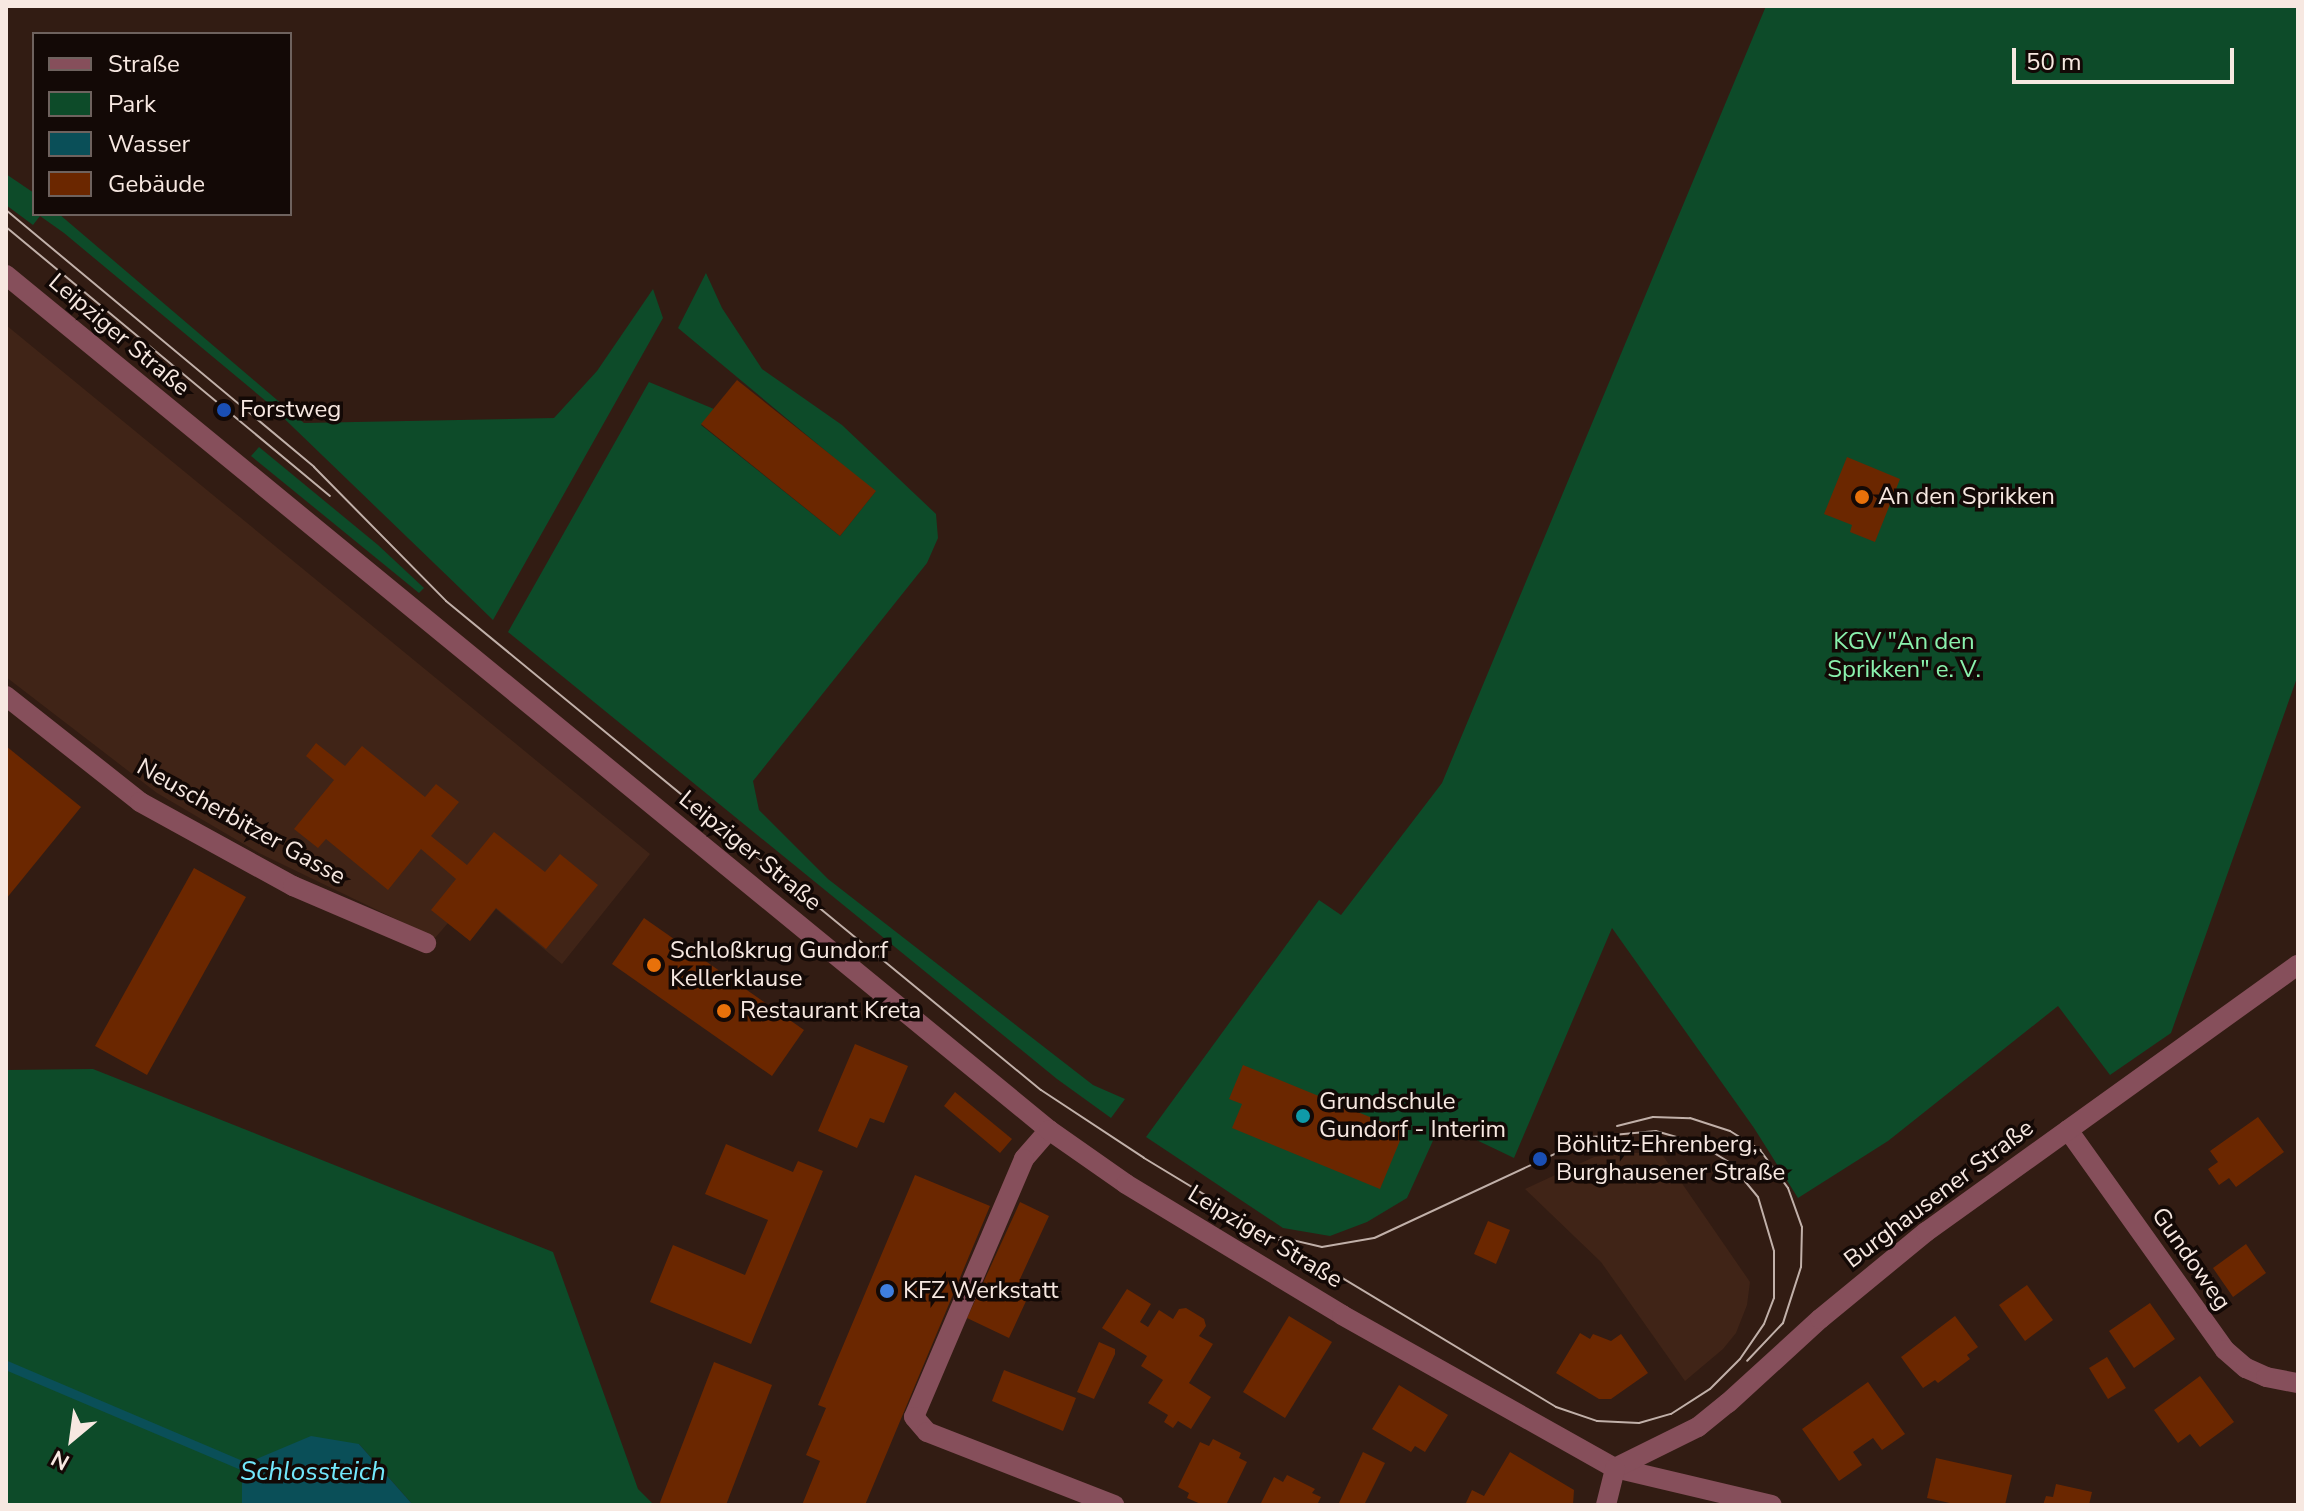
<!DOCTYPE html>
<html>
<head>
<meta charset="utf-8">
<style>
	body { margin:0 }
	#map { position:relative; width:2304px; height:1511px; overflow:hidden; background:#321c13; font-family:"Nunito Sans",sans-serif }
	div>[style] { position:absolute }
	.built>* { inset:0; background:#402417 }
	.green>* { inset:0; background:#0d4b29 }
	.water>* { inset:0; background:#0a4f58 }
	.stream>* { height:9px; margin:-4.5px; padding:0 4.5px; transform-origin:4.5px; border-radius:4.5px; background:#0a4f58 }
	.building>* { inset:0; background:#6b2700 }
	.minor>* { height:20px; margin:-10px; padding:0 10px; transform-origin:10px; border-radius:10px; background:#864f5b }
	.tertiary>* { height:20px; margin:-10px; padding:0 10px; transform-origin:10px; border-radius:10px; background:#864f5b }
	.tram>* { height:2px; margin:-1px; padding:0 1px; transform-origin:1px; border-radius:1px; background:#c1b0a9 }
	.dots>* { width:22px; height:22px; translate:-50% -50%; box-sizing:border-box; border:4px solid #130906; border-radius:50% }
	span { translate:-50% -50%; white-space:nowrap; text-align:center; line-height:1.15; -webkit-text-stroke:7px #130906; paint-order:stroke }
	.street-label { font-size:24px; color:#f7e8e1 }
	.poi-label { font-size:24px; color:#f7e8e1 }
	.left { translate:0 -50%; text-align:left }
	.park-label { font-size:24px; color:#8af2ad }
	.water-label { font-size:26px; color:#72e7fb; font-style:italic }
	.frame { position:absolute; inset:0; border:8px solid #f7e8e1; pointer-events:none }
	.legend { position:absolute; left:32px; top:32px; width:260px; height:184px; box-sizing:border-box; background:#130906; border:2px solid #6e625e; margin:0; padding:10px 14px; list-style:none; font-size:24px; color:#f7e8e1 }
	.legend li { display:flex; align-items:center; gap:16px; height:40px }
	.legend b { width:40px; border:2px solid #6e625e }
	.north { position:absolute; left:32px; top:1399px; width:80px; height:80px; -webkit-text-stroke:6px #130906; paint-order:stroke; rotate:209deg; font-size:22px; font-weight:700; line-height:32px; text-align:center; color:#f7e8e1 }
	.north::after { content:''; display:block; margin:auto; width:28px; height:36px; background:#f7e8e1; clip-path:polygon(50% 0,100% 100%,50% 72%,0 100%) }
	.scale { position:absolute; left:2012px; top:48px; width:222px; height:36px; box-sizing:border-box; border:4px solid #f7e8e1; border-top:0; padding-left:10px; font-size:24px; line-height:28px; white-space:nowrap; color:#f7e8e1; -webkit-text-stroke:6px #130906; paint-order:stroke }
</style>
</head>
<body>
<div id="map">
	<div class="built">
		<i style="clip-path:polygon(6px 325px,650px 854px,562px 964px,496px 909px,470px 941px,448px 923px,435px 938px,259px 853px,157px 793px,6px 677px)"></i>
		<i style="clip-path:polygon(1631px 1153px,1661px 1153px,1750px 1282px,1747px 1305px,1736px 1333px,1723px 1349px,1685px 1381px,1601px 1262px,1525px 1189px,1594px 1157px)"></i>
	</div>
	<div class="green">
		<i style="clip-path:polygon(1766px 6px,2298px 6px,2298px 675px,2171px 1033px,2110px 1075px,2058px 1006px,1888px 1141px,1798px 1198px,1754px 1128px,1612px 928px,1514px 1158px,1441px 1123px,1407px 1198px,1367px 1222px,1330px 1236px,1283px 1228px,1146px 1137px,1319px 900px,1341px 915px,1442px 783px)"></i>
		<i style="clip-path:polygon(6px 174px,34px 193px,34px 214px,59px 214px,304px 423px,554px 418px,597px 371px,653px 289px,663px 318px,493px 620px,267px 402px,64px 233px,40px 216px,33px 225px,6px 205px)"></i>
		<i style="clip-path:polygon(706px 273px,722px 308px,762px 369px,842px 425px,936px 514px,938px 538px,927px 563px,753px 781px,759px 810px,828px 879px,1093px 1085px,1125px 1099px,1111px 1118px,1057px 1079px,508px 632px,649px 382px,714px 409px,701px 425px,840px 536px,875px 492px,678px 328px)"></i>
		<i style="clip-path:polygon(259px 447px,378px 545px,424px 588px,419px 593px,251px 456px)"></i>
		<i style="clip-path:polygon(93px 1069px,553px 1252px,638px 1489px,654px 1505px,413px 1505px,359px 1444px,242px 1465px,242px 1505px,6px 1505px,6px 1070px)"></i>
	</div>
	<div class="water">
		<i style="clip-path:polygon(311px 1436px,359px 1444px,413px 1505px,242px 1505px,242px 1465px)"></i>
	</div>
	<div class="stream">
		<i style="left:6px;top:1365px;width:256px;rotate:23deg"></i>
	</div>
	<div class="building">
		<i style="clip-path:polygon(737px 380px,876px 491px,840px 536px,701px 424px)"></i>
		<i style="clip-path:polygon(1847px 457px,1900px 479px,1875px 542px,1850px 532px,1852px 525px,1824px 514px)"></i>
		<i style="clip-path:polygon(316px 743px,345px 766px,362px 746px,425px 797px,436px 784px,459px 802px,431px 836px,467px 865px,494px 832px,545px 872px,560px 854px,598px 885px,546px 949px,496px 908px,470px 941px,431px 910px,456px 879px,421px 849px,388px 890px,326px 839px,318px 848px,294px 829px,334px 780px,306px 756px)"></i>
		<i style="clip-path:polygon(6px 746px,81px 807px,6px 899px)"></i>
		<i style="clip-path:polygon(194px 868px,246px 897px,147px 1075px,95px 1046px)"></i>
		<i style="clip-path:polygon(644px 918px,804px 1030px,772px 1076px,612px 964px)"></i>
		<i style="clip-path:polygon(855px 1044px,908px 1066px,884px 1123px,870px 1118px,857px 1148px,818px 1131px)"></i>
		<i style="clip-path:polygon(1243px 1065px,1404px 1131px,1380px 1189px,1232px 1128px,1242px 1104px,1229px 1099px)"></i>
		<i style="clip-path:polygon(955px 1092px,1012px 1139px,1000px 1153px,944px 1106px)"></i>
		<i style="clip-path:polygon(2258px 1117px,2284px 1152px,2236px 1187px,2229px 1178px,2219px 1185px,2208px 1169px,2218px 1162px,2210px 1151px)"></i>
		<i style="clip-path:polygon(726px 1144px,793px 1172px,798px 1161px,823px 1171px,751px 1344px,650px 1302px,673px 1245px,745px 1275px,768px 1220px,705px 1194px)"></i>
		<i style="clip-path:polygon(915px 1175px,990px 1206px,865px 1505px,802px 1505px,820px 1461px,806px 1455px,826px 1408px,818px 1405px)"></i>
		<i style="clip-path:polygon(1020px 1202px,1049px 1216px,1020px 1279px,1033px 1286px,1009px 1338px,967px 1318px)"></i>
		<i style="clip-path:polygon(1488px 1221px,1510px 1230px,1496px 1264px,1474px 1254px)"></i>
		<i style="clip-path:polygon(2246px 1244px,2266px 1273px,2233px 1297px,2213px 1268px)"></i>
		<i style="clip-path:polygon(2027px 1285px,2053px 1320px,2025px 1341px,1999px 1305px)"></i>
		<i style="clip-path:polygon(1127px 1289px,1151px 1304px,1140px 1322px,1148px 1327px,1159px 1310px,1173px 1319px,1179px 1309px,1186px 1308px,1204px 1319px,1206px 1326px,1199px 1336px,1213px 1344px,1189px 1383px,1211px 1397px,1191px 1429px,1178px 1421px,1173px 1428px,1164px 1422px,1168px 1415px,1148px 1403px,1163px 1380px,1141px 1366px,1147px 1356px,1102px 1328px)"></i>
		<i style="clip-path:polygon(2150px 1303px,2175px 1339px,2134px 1368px,2109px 1331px)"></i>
		<i style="clip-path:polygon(1289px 1316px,1332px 1342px,1285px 1418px,1243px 1392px)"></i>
		<i style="clip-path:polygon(1955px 1316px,1978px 1347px,1967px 1355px,1970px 1359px,1938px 1383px,1935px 1380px,1923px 1388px,1901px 1357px)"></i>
		<i style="clip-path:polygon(1580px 1333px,1590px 1339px,1593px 1334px,1611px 1341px,1621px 1334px,1648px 1373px,1611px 1399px,1599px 1399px,1556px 1373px)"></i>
		<i style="clip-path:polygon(1099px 1342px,1115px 1349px,1115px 1354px,1094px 1399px,1077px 1392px)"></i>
		<i style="clip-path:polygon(2107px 1357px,2126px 1388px,2108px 1399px,2089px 1368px)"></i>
		<i style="clip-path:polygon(714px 1362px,772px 1385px,726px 1505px,659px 1505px)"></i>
		<i style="clip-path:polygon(1004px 1370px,1076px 1398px,1063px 1431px,992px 1401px)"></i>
		<i style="clip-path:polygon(2200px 1376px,2234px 1422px,2200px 1447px,2190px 1434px,2178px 1443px,2154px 1410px)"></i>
		<i style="clip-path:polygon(1868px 1382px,1905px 1434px,1882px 1450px,1873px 1438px,1853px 1452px,1862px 1465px,1839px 1481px,1802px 1429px)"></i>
		<i style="clip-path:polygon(1399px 1385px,1448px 1415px,1425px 1452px,1415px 1446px,1411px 1452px,1372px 1429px)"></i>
		<i style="clip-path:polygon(1213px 1439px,1241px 1453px,1239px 1458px,1247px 1462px,1226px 1505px,1203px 1505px,1187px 1498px,1189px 1493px,1178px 1487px,1200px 1442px,1209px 1446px)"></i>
		<i style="clip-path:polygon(1363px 1452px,1385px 1463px,1364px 1505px,1338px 1505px)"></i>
		<i style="clip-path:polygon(1510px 1452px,1574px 1490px,1573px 1505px,1465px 1505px,1472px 1490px,1484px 1496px)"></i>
		<i style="clip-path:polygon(1936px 1458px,2012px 1475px,2005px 1505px,1959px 1505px,1927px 1498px)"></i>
		<i style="clip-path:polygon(1287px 1475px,1315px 1489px,1312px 1493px,1321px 1497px,1317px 1505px,1260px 1505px,1274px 1477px,1283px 1482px)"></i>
		<i style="clip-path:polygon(2056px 1484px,2092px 1492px,2089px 1505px,2043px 1505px,2046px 1496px,2053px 1497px)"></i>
	</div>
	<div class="minor">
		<i style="left:6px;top:696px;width:171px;rotate:38.3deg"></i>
		<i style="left:140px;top:802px;width:175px;rotate:28.8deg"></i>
		<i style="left:293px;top:886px;width:145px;rotate:23.2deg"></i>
		<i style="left:1049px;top:1130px;width:38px;rotate:131deg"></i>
		<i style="left:1024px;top:1159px;width:280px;rotate:113.1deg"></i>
		<i style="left:914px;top:1417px;width:20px;rotate:49deg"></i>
		<i style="left:927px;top:1432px;width:201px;rotate:21.3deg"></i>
		<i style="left:2068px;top:1130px;width:270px;rotate:54.5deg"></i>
		<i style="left:2225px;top:1350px;width:28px;rotate:41deg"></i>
		<i style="left:2246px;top:1368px;width:22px;rotate:24deg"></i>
		<i style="left:2266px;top:1377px;width:33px;rotate:11deg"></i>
		<i style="left:1615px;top:1468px;width:161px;rotate:13.3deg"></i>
	</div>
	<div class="tertiary">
		<i style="left:6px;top:275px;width:1349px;rotate:39.34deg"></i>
		<i style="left:1049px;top:1130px;width:94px;rotate:35deg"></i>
		<i style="left:1126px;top:1184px;width:253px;rotate:31.2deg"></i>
		<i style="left:1342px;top:1315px;width:313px;rotate:29.3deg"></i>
		<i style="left:1615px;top:1468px;width:93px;rotate:-26.3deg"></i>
		<i style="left:1698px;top:1427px;width:38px;rotate:-39deg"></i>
		<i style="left:1728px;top:1403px;width:125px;rotate:-42.4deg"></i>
		<i style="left:1820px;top:1319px;width:137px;rotate:-39.4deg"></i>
		<i style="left:1926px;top:1232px;width:458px;rotate:-35.7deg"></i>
		<i style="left:1606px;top:1505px;width:38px;rotate:-76deg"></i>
	</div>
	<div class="tram">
		<i style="left:6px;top:210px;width:401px;rotate:39.8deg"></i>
		<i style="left:314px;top:467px;width:188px;rotate:45.4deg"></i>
		<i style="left:446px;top:601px;width:770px;rotate:39.42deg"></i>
		<i style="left:1041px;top:1090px;width:123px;rotate:33.4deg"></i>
		<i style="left:1144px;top:1158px;width:149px;rotate:31.2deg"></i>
		<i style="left:1271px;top:1235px;width:333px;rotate:31.1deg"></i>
		<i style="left:1556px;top:1407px;width:43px;rotate:18.9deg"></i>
		<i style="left:1597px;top:1421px;width:42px;rotate:2.7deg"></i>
		<i style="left:1639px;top:1423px;width:33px;rotate:-16deg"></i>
		<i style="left:1671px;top:1414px;width:46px;rotate:-32.7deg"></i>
		<i style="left:1710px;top:1389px;width:42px;rotate:-45deg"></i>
		<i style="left:1740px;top:1359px;width:42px;rotate:-55.6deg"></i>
		<i style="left:1764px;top:1324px;width:28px;rotate:-69deg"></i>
		<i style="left:1774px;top:1298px;width:47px;rotate:-90deg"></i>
		<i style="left:1774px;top:1251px;width:56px;rotate:-106.5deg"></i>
		<i style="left:1758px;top:1197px;width:45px;rotate:-129.6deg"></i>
		<i style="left:1729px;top:1162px;width:37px;rotate:-149deg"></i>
		<i style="left:1697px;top:1143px;width:43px;rotate:-163.7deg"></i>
		<i style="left:1656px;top:1131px;width:65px;rotate:174.7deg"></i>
		<i style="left:1591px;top:1137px;width:239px;rotate:155deg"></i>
		<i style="left:1374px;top:1238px;width:53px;rotate:170.2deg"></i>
		<i style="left:1322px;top:1247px;width:52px;rotate:-166.8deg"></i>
		<i style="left:6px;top:227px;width:421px;rotate:39.7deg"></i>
		<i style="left:1617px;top:1126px;width:37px;rotate:-14deg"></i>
		<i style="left:1653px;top:1117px;width:37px;rotate:2deg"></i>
		<i style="left:1690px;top:1118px;width:42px;rotate:18deg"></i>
		<i style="left:1730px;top:1131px;width:36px;rotate:32deg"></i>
		<i style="left:1760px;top:1150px;width:47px;rotate:53.6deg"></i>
		<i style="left:1788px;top:1188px;width:41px;rotate:70.3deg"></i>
		<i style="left:1802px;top:1227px;width:40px;rotate:91.4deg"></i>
		<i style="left:1801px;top:1267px;width:59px;rotate:107.8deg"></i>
		<i style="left:1783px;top:1323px;width:52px;rotate:133.5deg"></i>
	</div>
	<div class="dots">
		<i style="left:224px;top:410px;background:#1a4fb4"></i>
		<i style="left:1862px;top:497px;background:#e8710a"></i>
		<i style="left:654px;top:965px;background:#e8710a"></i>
		<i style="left:724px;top:1011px;background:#e8710a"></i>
		<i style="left:1303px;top:1116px;background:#0f9aa8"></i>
		<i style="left:1540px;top:1159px;background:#1a4fb4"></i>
		<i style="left:887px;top:1291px;background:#3f7fe0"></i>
	</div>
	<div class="street-label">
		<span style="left:119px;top:335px;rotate:40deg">Leipziger Straße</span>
		<span style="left:241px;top:822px;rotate:29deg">Neuscherbitzer Gasse</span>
		<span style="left:750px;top:851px;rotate:39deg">Leipziger Straße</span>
		<span style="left:1939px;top:1194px;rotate:-37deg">Burghausener Straße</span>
		<span style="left:1265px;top:1237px;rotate:31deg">Leipziger Straße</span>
		<span style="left:2191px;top:1259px;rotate:55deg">Gundoweg</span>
	</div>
	<div class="poi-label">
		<span class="left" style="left:240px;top:410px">Forstweg</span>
		<span class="left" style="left:1878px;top:497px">An den Sprikken</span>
		<span class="left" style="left:670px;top:965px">Schloßkrug Gundorf<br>Kellerklause</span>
		<span class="left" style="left:740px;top:1011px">Restaurant Kreta</span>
		<span class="left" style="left:1319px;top:1116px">Grundschule<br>Gundorf - Interim</span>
		<span class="left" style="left:1556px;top:1159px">Böhlitz-Ehrenberg,<br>Burghausener Straße</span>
		<span class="left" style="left:903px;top:1291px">KFZ Werkstatt</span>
	</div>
	<div class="park-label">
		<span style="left:1904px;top:656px">KGV "An den<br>Sprikken" e. V.</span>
	</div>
	<div class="water-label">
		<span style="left:313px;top:1472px">Schlossteich</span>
	</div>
	<div class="frame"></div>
	<ul class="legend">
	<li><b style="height:10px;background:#864f5b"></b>Straße</li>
	<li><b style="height:22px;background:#0d4b29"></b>Park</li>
	<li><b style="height:22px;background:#0a4f58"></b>Wasser</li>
	<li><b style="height:22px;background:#6b2700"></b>Gebäude</li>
	</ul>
	<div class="north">N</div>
	<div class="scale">50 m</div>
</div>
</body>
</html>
